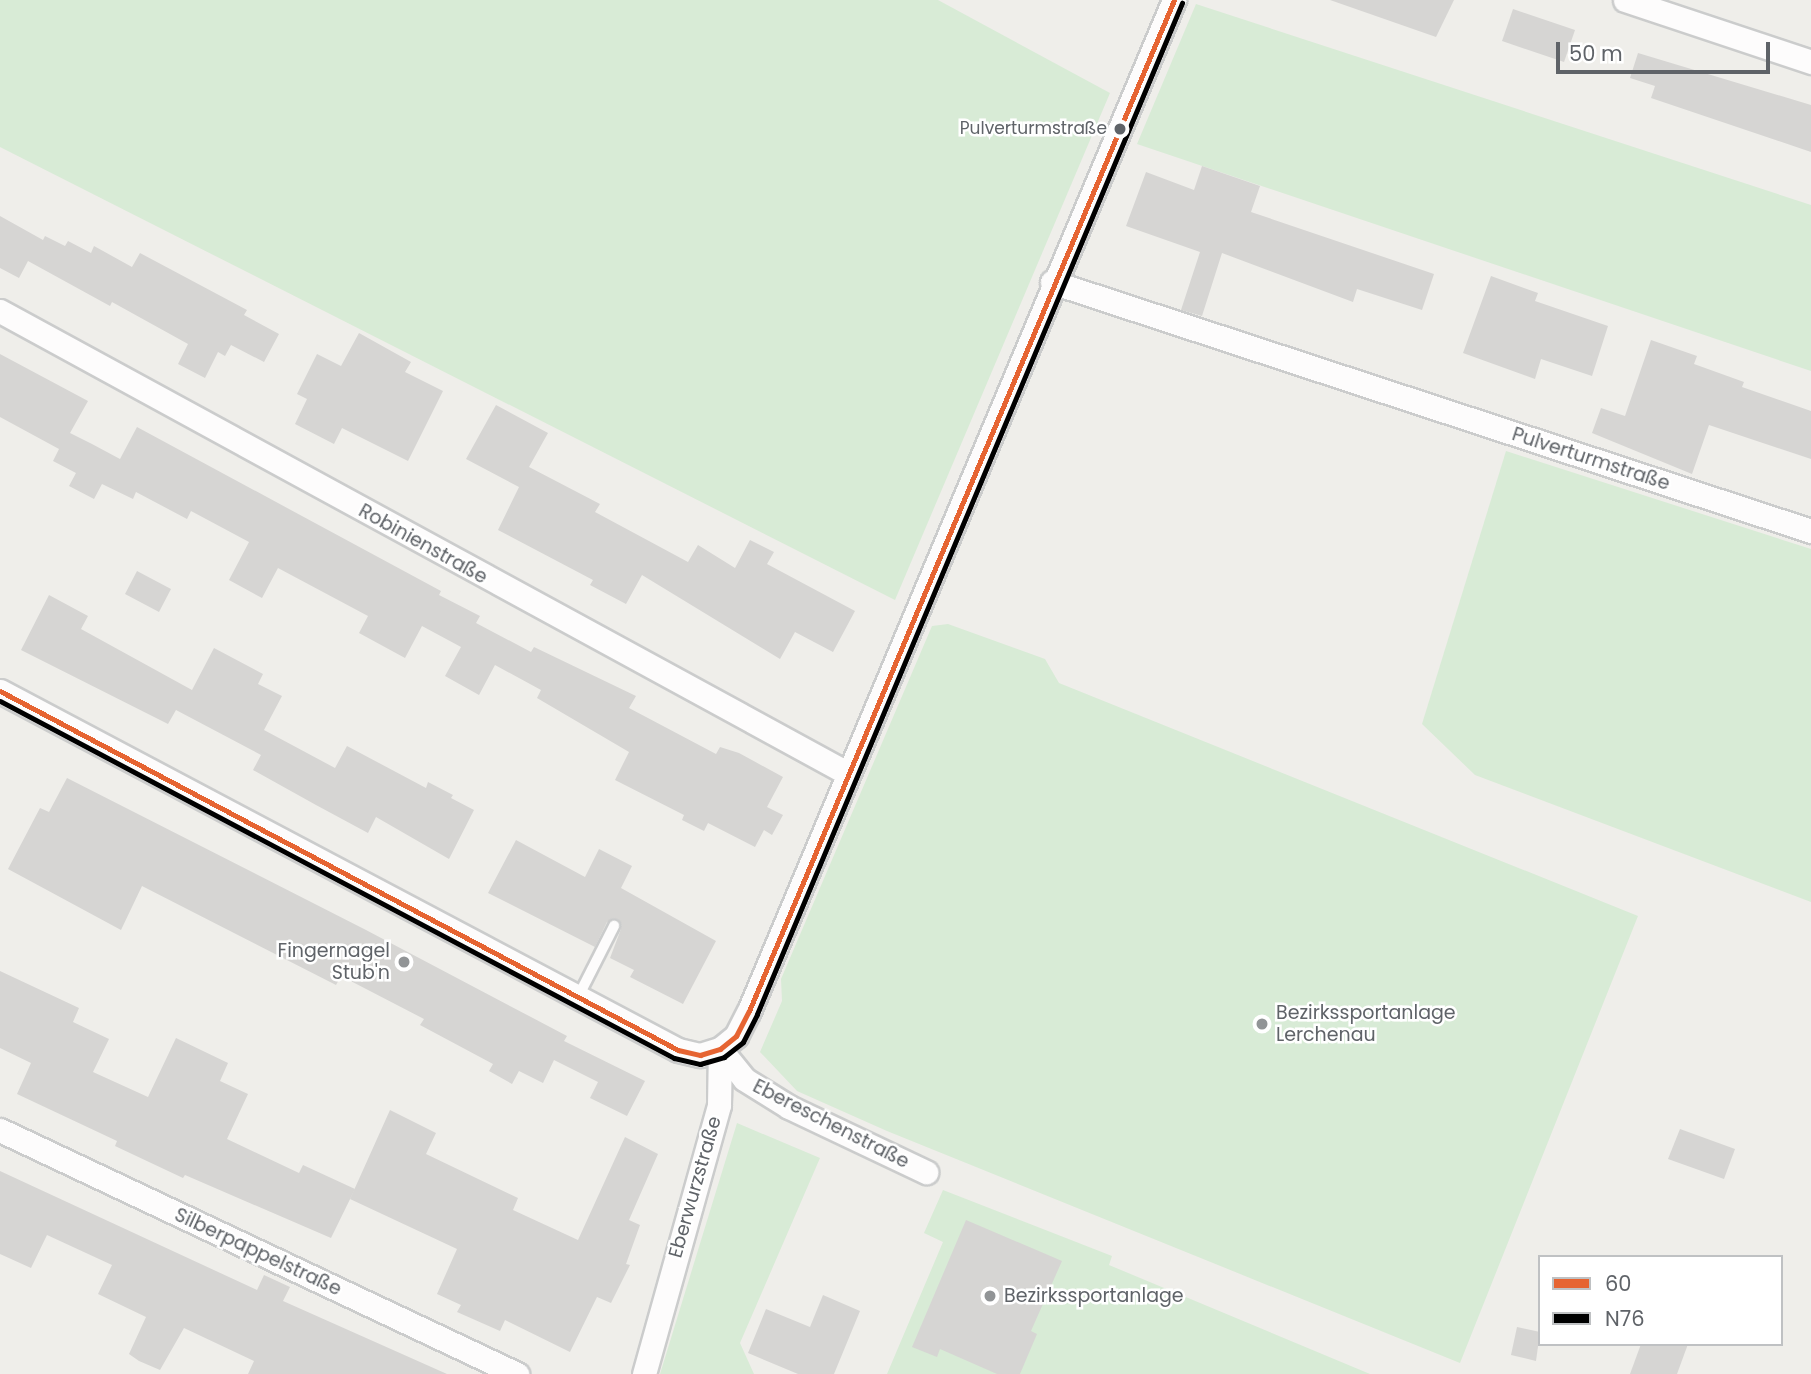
<!DOCTYPE html>
<html>
<head>
<meta charset="utf-8">
<style>
	body { margin:0 }
	#map { position:relative; width:1811px; height:1374px; overflow:hidden; background:#efeeea; font-family:Poppins,sans-serif }
	div>[style] { position:absolute }
	.green>* { inset:0; background:#d8ebd6 }
	.building>* { inset:0; background:#d6d5d3 }
	.roads { filter:drop-shadow(2px 0 #cbcccc) drop-shadow(-2px 0 #cbcccc) drop-shadow(0 2px #cbcccc) drop-shadow(0 -2px #cbcccc) }
	.service>* { height:10px; margin:-5px; padding:0 5px; transform-origin:5px; border-radius:5px; background:#fdfcfc }
	.minor>* { height:23px; margin:-11.5px; padding:0 11.5px; transform-origin:11.5px; border-radius:11.5px; background:#fdfcfc }
	.bus-1>* { height:5px; margin:-2.5px; padding:0 2.5px; transform-origin:2.5px; border-radius:2.5px; background:#e66432 }
	.bus-2>* { height:5px; margin:-2.5px; padding:0 2.5px; transform-origin:2.5px; border-radius:2.5px; background:#000 }
	.dots>* { width:19px; height:19px; translate:-50% -50%; box-sizing:border-box; border:4px solid #fff; border-radius:50% }
	span { translate:-50% -50%; white-space:nowrap; text-align:center; line-height:1.15; -webkit-text-stroke:5px #fff; paint-order:stroke }
	.bus-label { font-size:17px; color:#5f6368 }
	.right { translate:-100% -50%; text-align:right }
	.street-label { font-size:19px; color:#5f6368 }
	.poi-label { font-size:19px; color:#5f6368 }
	.left { translate:0 -50%; text-align:left }
	.legend { position:absolute; left:1538px; top:1255px; width:245px; height:91px; box-sizing:border-box; background:#fff; border:2px solid #bfc1c3; margin:0; padding:9px 12px; list-style:none; font-size:21px; color:#5f6368 }
	.legend li { display:flex; align-items:center; gap:14px; height:35px }
	.legend b { width:35px; border:2px solid #bfc1c3 }
	.scale { position:absolute; left:1556px; top:42px; width:214px; height:32px; box-sizing:border-box; border:4px solid #5f6368; border-top:0; padding-left:9px; font-size:21px; line-height:24px; white-space:nowrap; color:#5f6368; -webkit-text-stroke:5px #fff; paint-order:stroke }
</style>
</head>
<body>
<div id="map">
	<div class="green">
		<i style="clip-path:polygon(0 0,938px 0,1110px 93px,895px 600px,0 147px)"></i>
		<i style="clip-path:polygon(1196px 4px,1811px 205px,1811px 371px,1137px 144px)"></i>
		<i style="clip-path:polygon(1506px 451px,1811px 549px,1811px 902px,1475px 775px,1422px 724px)"></i>
		<i style="clip-path:polygon(948px 624px,1045px 659px,1059px 683px,1638px 916px,1460px 1363px,887px 1131px,797px 1091px,760px 1052px,782px 1001px,781px 979px,932px 626px)"></i>
		<i style="clip-path:polygon(737px 1123px,820px 1158px,740px 1343px,754px 1374px,660px 1374px)"></i>
		<i style="clip-path:polygon(943px 1190px,1112px 1256px,1109px 1265px,1370px 1374px,887px 1374px,943px 1242px,924px 1233px)"></i>
	</div>
	<div class="building">
		<i style="clip-path:polygon(1330px 0,1454px 0,1436px 37px)"></i>
		<i style="clip-path:polygon(1513px 9px,1575px 30px,1564px 62px,1502px 41px)"></i>
		<i style="clip-path:polygon(1638px 53px,1811px 105px,1811px 152px,1651px 98px,1655px 86px,1630px 78px)"></i>
		<i style="clip-path:polygon(1202px 166px,1260px 186px,1251px 212px,1434px 274px,1422px 310px,1357px 289px,1353px 302px,1222px 253px,1202px 316px,1181px 310px,1200px 252px,1126px 226px,1146px 172px,1194px 190px)"></i>
		<i style="clip-path:polygon(0 216px,43px 240px,45px 236px,65px 246px,68px 241px,91px 253px,94px 246px,132px 267px,140px 253px,247px 310px,244px 315px,279px 334px,264px 362px,231px 345px,225px 356px,218px 352px,205px 378px,178px 364px,188px 344px,112px 302px,110px 306px,28px 261px,19px 278px,0 268px)"></i>
		<i style="clip-path:polygon(1491px 276px,1538px 293px,1535px 301px,1608px 326px,1592px 376px,1541px 359px,1535px 379px,1463px 353px)"></i>
		<i style="clip-path:polygon(359px 333px,411px 362px,405px 372px,443px 391px,408px 461px,342px 428px,334px 444px,295px 424px,307px 399px,297px 394px,317px 354px,341px 366px)"></i>
		<i style="clip-path:polygon(1651px 340px,1697px 356px,1694px 364px,1744px 382px,1742px 387px,1811px 411px,1811px 459px,1709px 425px,1692px 474px,1592px 433px,1601px 408px,1625px 416px)"></i>
		<i style="clip-path:polygon(0 354px,88px 401px,70px 433px,92px 444px,120px 459px,137px 427px,441px 591px,439px 595px,480px 616px,476px 623px,531px 652px,534px 647px,636px 696px,629px 708px,716px 754px,720px 747px,739px 753px,783px 777px,767px 807px,783px 815px,772px 835px,764px 830px,755px 847px,708px 823px,704px 831px,682px 820px,684px 815px,615px 780px,629px 752px,537px 698px,541px 690px,495px 665px,479px 695px,445px 676px,461px 647px,422px 626px,405px 658px,359px 633px,368px 616px,278px 568px,262px 598px,229px 580px,249px 542px,191px 511px,187px 519px,136px 492px,133px 499px,102px 484px,94px 499px,69px 486px,76px 473px,53px 461px,59px 449px,0 417px)"></i>
		<i style="clip-path:polygon(496px 405px,548px 433px,529px 467px,600px 504px,595px 512px,688px 562px,698px 545px,735px 568px,750px 540px,774px 552px,767px 564px,855px 611px,833px 652px,795px 632px,780px 659px,642px 575px,626px 604px,590px 585px,593px 580px,498px 530px,519px 487px,466px 459px)"></i>
		<i style="clip-path:polygon(137px 571px,171px 589px,159px 612px,125px 594px)"></i>
		<i style="clip-path:polygon(49px 595px,88px 616px,81px 629px,192px 690px,214px 648px,263px 674px,258px 684px,282px 696px,264px 730px,335px 768px,347px 746px,426px 788px,428px 782px,453px 795px,451px 798px,474px 810px,449px 859px,376px 817px,368px 833px,316px 805px,253px 770px,261px 755px,176px 710px,168px 724px,21px 650px)"></i>
		<i style="clip-path:polygon(67px 778px,366px 930px,567px 1036px,564px 1041px,645px 1081px,627px 1116px,590px 1098px,598px 1082px,554px 1060px,543px 1083px,519px 1071px,512px 1084px,489px 1071px,493px 1064px,420px 1025px,424px 1019px,341px 976px,336px 985px,142px 886px,121px 930px,8px 869px,40px 808px,49px 812px)"></i>
		<i style="clip-path:polygon(516px 840px,585px 877px,599px 849px,632px 866px,621px 888px,716px 941px,683px 1004px,630px 977px,634px 970px,610px 958px,621px 929px,618px 919px,607px 922px,595px 947px,488px 893px)"></i>
		<i style="clip-path:polygon(0 971px,79px 1008px,73px 1022px,109px 1039px,93px 1072px,148px 1097px,176px 1038px,228px 1063px,220px 1081px,248px 1094px,227px 1139px,299px 1173px,303px 1165px,355px 1189px,331px 1238px,185px 1175px,183px 1178px,115px 1146px,117px 1141px,17px 1094px,31px 1063px,0 1048px)"></i>
		<i style="clip-path:polygon(390px 1110px,436px 1133px,426px 1154px,518px 1198px,513px 1210px,578px 1240px,625px 1137px,658px 1154px,629px 1220px,640px 1225px,626px 1264px,630px 1265px,611px 1303px,597px 1297px,570px 1352px,505px 1320px,500px 1331px,457px 1312px,461px 1305px,437px 1294px,457px 1249px,350px 1199px)"></i>
		<i style="clip-path:polygon(1680px 1129px,1735px 1149px,1724px 1179px,1668px 1159px)"></i>
		<i style="clip-path:polygon(0 1171px,257px 1290px,264px 1275px,290px 1287px,283px 1301px,447px 1374px,248px 1374px,254px 1361px,184px 1328px,160px 1370px,139px 1361px,129px 1354px,146px 1317px,98px 1294px,112px 1265px,47px 1235px,31px 1268px,0 1254px)"></i>
		<i style="clip-path:polygon(966px 1220px,1062px 1261px,1031px 1331px,1037px 1334px,1020px 1374px,997px 1374px,940px 1349px,937px 1357px,912px 1347px)"></i>
		<i style="clip-path:polygon(823px 1295px,860px 1311px,834px 1374px,798px 1374px,748px 1353px,766px 1309px,810px 1327px)"></i>
		<i style="clip-path:polygon(1517px 1327px,1540px 1332px,1536px 1361px,1511px 1355px)"></i>
		<i style="clip-path:polygon(1641px 1344px,1688px 1344px,1677px 1374px,1630px 1374px)"></i>
	</div>
	<div class="roads">
		<div class="service">
			<i style="left:578px;top:997px;width:80px;rotate:-63.1deg"></i>
		</div>
		<div class="minor">
			<i style="left:1625px;top:0;width:196px;rotate:18.4deg"></i>
			<i style="left:1052px;top:282px;width:799px;rotate:18.16deg"></i>
			<i style="left:0;top:311px;width:965px;rotate:28.61deg"></i>
			<i style="left:0;top:691px;width:767px;rotate:27.9deg"></i>
			<i style="left:678px;top:1050px;width:23px;rotate:13deg"></i>
			<i style="left:700px;top:1055px;width:21px;rotate:-17deg"></i>
			<i style="left:720px;top:1049px;width:21px;rotate:-39deg"></i>
			<i style="left:736px;top:1036px;width:28px;rotate:-63deg"></i>
			<i style="left:749px;top:1011px;width:1097px;rotate:-67.2deg"></i>
			<i style="left:720px;top:1049px;width:38px;rotate:51deg"></i>
			<i style="left:744px;top:1079px;width:53px;rotate:31.9deg"></i>
			<i style="left:789px;top:1107px;width:152px;rotate:25.4deg"></i>
			<i style="left:0;top:1130px;width:572px;rotate:25.27deg"></i>
			<i style="left:644px;top:1374px;width:279px;rotate:-74.4deg"></i>
			<i style="left:719px;top:1105px;width:56px;rotate:-89deg"></i>
		</div>
	</div>
	<div class="bus-1">
		<i style="left:0;top:691px;width:767px;rotate:27.9deg"></i>
		<i style="left:678px;top:1050px;width:23px;rotate:13deg"></i>
		<i style="left:700px;top:1055px;width:21px;rotate:-17deg"></i>
		<i style="left:720px;top:1049px;width:21px;rotate:-39deg"></i>
		<i style="left:736px;top:1036px;width:28px;rotate:-63deg"></i>
		<i style="left:749px;top:1011px;width:1097px;rotate:-67.2deg"></i>
	</div>
	<div class="bus-2">
		<i style="left:0;top:701px;width:763px;rotate:27.91deg"></i>
		<i style="left:674px;top:1058px;width:27px;rotate:13deg"></i>
		<i style="left:700px;top:1064px;width:25px;rotate:-16deg"></i>
		<i style="left:724px;top:1057px;width:24px;rotate:-38deg"></i>
		<i style="left:743px;top:1042px;width:31px;rotate:-63deg"></i>
		<i style="left:757px;top:1014px;width:1097px;rotate:-67.2deg"></i>
	</div>
	<div class="dots">
		<i style="left:1120px;top:129px;background:#5f6368"></i>
		<i style="left:404px;top:962px;background:#919496"></i>
		<i style="left:1262px;top:1024px;background:#919496"></i>
		<i style="left:990px;top:1296px;background:#919496"></i>
	</div>
	<div class="bus-label">
		<span class="right" style="left:1107px;top:129px">Pulverturmstraße</span>
	</div>
	<div class="street-label">
		<span style="left:1591px;top:459px;rotate:18deg">Pulverturmstraße</span>
		<span style="left:423px;top:544px;rotate:29deg">Robinienstraße</span>
		<span style="left:831px;top:1124px;rotate:27deg">Ebereschenstraße</span>
		<span style="left:695px;top:1187px;rotate:-74deg">Eberwurzstraße</span>
		<span style="left:258px;top:1252px;rotate:25deg">Silberpappelstraße</span>
	</div>
	<div class="poi-label">
		<span class="right" style="left:390px;top:962px">Fingernagel<br>Stub'n</span>
		<span class="left" style="left:1276px;top:1024px">Bezirkssportanlage<br>Lerchenau</span>
		<span class="left" style="left:1004px;top:1296px">Bezirkssportanlage</span>
	</div>
	<ul class="legend">
	<li><b style="height:9px;background:#e66432"></b>60</li>
	<li><b style="height:9px;background:#000"></b>N76</li>
	</ul>
	<div class="scale">50 m</div>
</div>
</body>
</html>
